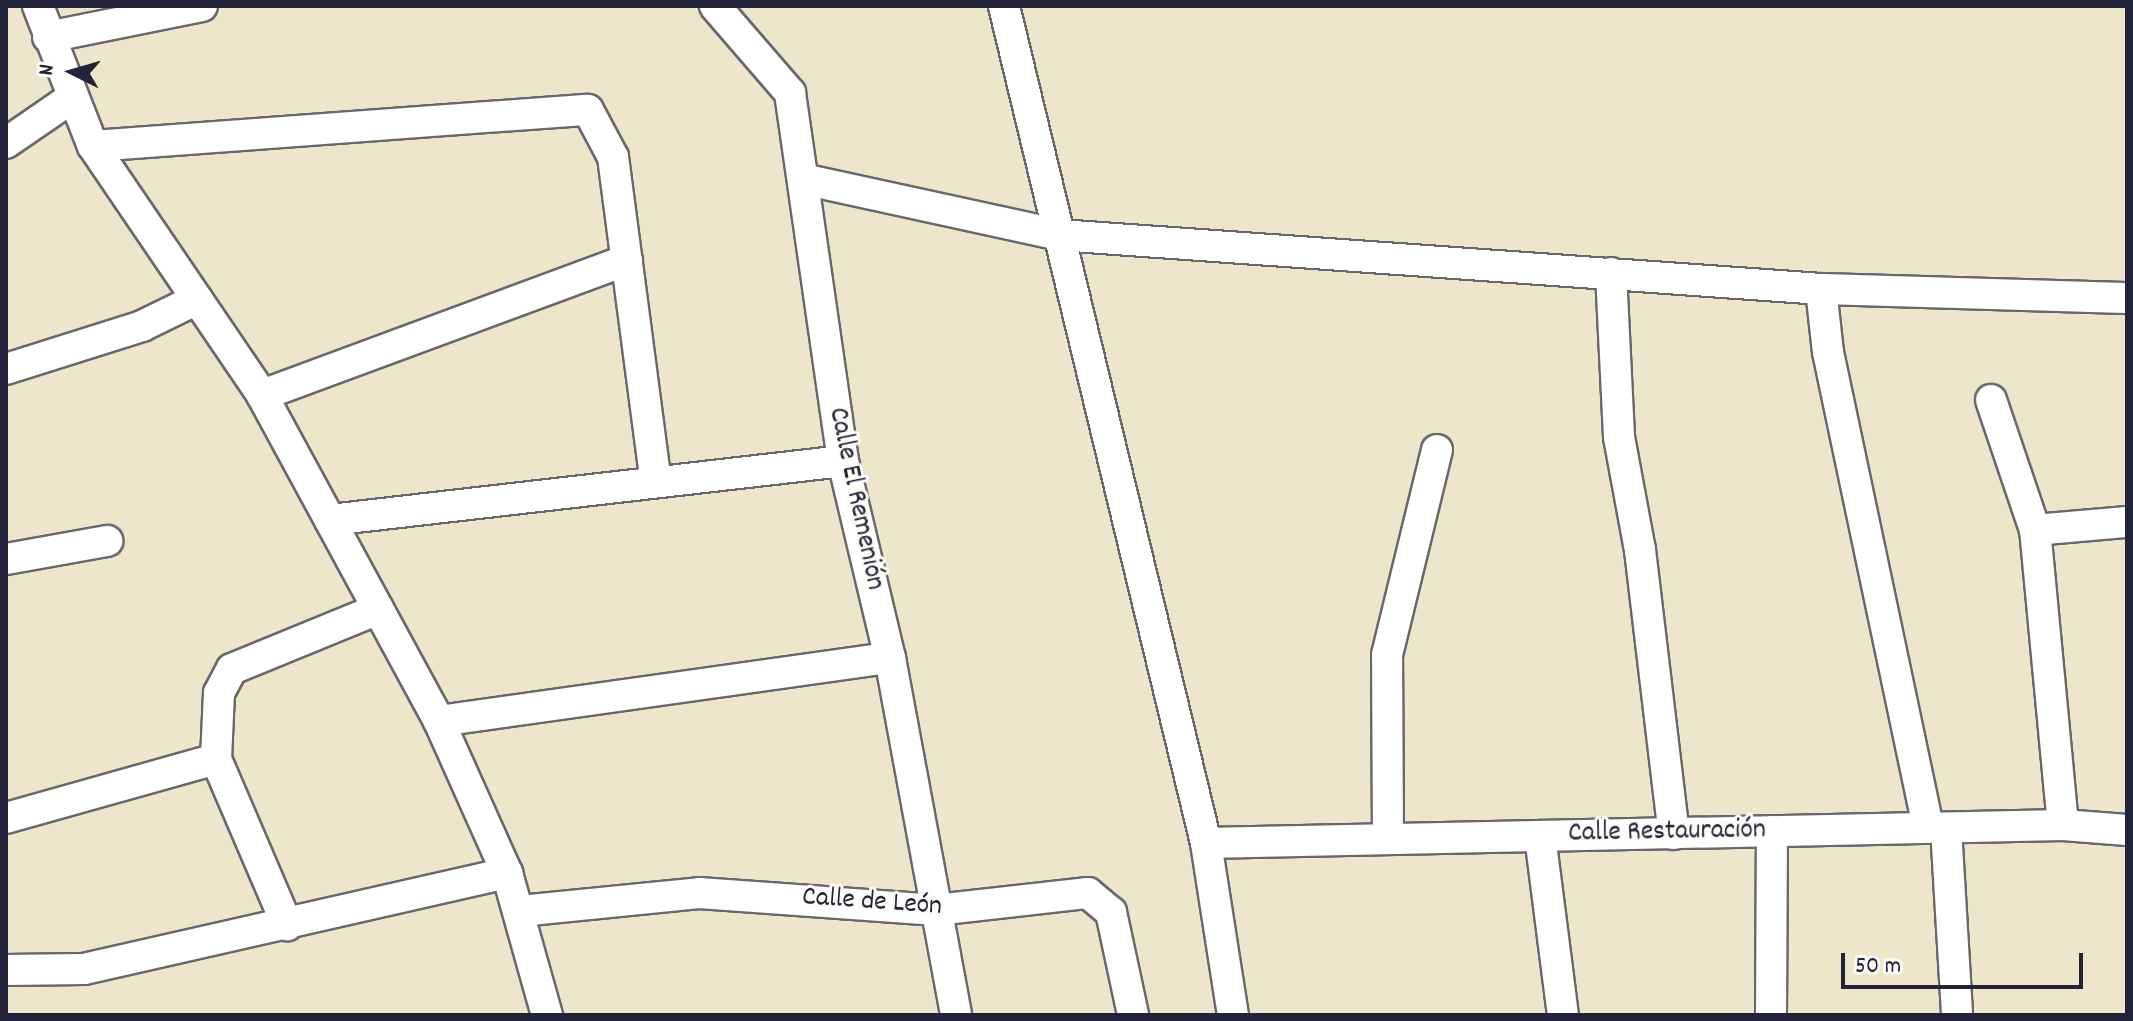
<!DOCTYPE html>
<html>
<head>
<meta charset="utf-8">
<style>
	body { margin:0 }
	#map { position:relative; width:2133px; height:1021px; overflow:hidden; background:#ede6ca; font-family:Dekko,sans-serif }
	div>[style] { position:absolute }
	.roads { filter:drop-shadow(2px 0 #69676d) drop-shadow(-2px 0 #69676d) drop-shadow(0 2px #69676d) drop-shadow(0 -2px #69676d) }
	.minor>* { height:30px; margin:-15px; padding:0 15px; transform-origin:15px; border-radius:15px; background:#fff }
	span { translate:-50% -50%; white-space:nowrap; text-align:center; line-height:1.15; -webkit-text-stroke:6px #fdfcf7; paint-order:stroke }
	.street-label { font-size:28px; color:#22223b }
	.frame { position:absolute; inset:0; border:8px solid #22223b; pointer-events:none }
	.north { position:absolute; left:32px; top:32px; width:80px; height:80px; -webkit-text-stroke:6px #fdfcf7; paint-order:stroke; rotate:275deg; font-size:22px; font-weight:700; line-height:32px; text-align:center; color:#22223b }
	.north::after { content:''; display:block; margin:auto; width:28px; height:36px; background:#22223b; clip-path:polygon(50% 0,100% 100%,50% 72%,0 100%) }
	.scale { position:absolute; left:1841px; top:953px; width:242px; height:36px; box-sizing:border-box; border:4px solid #22223b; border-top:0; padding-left:10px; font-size:24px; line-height:28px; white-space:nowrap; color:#22223b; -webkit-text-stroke:6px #fdfcf7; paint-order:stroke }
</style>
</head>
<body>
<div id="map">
	<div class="roads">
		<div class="minor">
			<i style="left:38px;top:6px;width:150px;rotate:68.6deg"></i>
			<i style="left:93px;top:146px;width:301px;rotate:55.8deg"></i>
			<i style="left:262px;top:395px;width:371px;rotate:61.5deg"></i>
			<i style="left:439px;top:721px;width:167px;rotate:65.9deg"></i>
			<i style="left:507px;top:873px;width:148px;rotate:74.3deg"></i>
			<i style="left:715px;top:6px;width:115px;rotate:49.2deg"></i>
			<i style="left:790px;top:93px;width:372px;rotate:81.8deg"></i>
			<i style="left:843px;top:461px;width:203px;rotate:76.6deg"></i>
			<i style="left:890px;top:658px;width:363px;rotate:79.5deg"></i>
			<i style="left:1004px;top:6px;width:861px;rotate:76.43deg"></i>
			<i style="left:1206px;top:843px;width:174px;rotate:81.1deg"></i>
			<i style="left:48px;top:37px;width:157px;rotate:-11.4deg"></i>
			<i style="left:6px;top:143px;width:81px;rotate:-34.5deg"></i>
			<i style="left:93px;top:146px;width:496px;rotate:-4.2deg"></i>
			<i style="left:588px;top:110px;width:53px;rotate:62deg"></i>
			<i style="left:613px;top:157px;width:328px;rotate:82.5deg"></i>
			<i style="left:803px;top:179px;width:262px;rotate:12.3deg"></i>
			<i style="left:1059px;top:235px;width:764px;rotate:4.05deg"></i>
			<i style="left:1821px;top:289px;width:306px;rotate:1.7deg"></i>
			<i style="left:1611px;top:273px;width:164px;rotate:87.2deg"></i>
			<i style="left:1619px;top:437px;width:115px;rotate:79.5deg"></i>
			<i style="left:1640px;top:550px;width:286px;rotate:83.2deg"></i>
			<i style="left:1821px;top:289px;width:63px;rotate:83.7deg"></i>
			<i style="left:1828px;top:352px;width:486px;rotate:78.1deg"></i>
			<i style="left:6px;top:369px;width:143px;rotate:-17.5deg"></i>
			<i style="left:142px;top:326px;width:61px;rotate:-26.1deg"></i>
			<i style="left:262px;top:395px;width:389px;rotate:-20.3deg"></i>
			<i style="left:1991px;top:400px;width:137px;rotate:71.3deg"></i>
			<i style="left:330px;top:520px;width:516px;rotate:-6.56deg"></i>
			<i style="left:6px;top:559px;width:103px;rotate:-10.1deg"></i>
			<i style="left:439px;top:721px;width:455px;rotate:-8deg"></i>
			<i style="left:216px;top:759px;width:181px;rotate:66.8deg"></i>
			<i style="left:6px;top:818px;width:218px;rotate:-15.7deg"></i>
			<i style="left:216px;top:759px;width:66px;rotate:-87.4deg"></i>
			<i style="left:219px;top:693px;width:27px;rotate:-62deg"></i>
			<i style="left:232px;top:669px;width:158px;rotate:-22.3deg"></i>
			<i style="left:2063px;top:825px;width:296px;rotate:-95.4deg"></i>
			<i style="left:2035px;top:530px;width:92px;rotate:-5deg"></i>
			<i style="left:1946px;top:828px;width:187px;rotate:86.6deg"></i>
			<i style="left:1540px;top:836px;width:180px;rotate:82.7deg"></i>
			<i style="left:1388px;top:839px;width:184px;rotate:-90.3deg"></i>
			<i style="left:1387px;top:655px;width:211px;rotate:-76.3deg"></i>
			<i style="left:1206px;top:843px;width:857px;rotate:-1.2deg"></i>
			<i style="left:2063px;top:825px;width:64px;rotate:4.5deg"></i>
			<i style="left:520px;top:911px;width:180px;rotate:-5.7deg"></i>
			<i style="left:699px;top:893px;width:238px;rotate:4.1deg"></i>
			<i style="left:936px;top:910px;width:153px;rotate:-6.4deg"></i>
			<i style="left:1088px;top:893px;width:30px;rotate:40deg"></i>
			<i style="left:1111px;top:912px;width:105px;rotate:77.9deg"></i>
			<i style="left:6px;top:970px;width:78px;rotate:-0.7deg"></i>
			<i style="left:84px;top:969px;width:434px;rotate:-12.8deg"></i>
			<i style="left:1771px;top:1015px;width:184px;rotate:-89.7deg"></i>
		</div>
	</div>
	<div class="street-label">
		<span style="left:855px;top:499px;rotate:78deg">Calle El Remenión</span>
		<span style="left:1667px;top:833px;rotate:-1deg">Calle Restauración</span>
		<span style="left:872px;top:903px;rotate:4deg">Calle de León</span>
	</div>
	<div class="frame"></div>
	<div class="north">N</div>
	<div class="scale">50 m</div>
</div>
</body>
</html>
